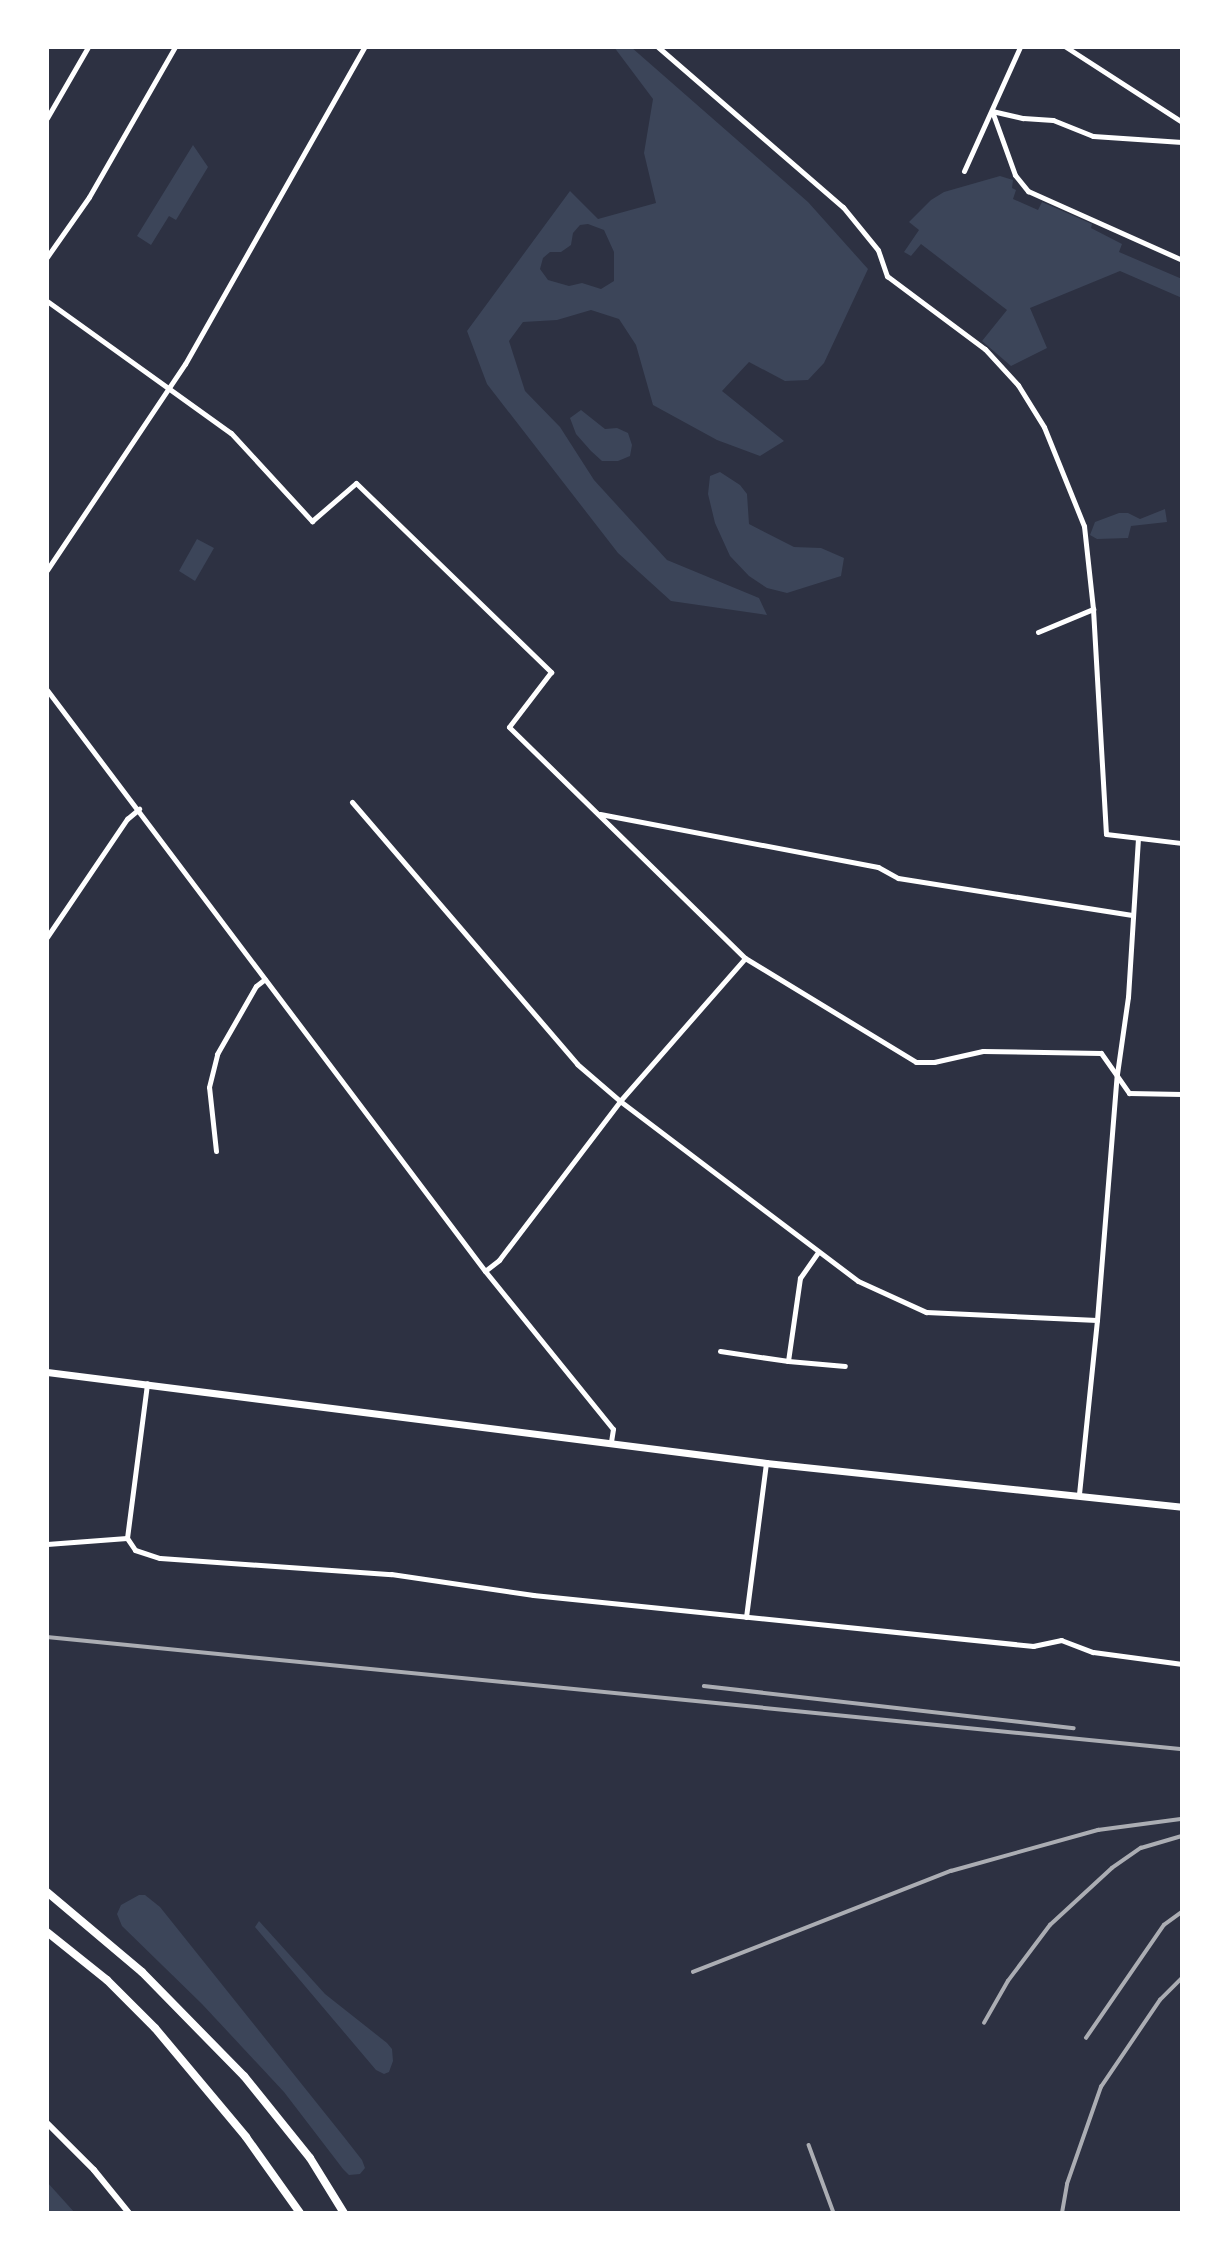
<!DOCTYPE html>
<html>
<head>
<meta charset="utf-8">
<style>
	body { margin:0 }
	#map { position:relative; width:1229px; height:2260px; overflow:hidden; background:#2d3142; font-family:"DejaVu Sans",sans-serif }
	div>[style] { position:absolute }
	.green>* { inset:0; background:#3c4559 }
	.minor>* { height:5px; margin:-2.5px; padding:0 2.5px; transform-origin:2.5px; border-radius:2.5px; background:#fff }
	.tertiary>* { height:6px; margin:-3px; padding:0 3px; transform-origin:3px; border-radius:3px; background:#fff }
	.secondary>* { height:7px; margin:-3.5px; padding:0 3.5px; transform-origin:3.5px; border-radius:3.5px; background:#fff }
	.primary>* { height:8px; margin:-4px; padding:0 4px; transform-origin:4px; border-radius:4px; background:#fff }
	.rail>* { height:3.5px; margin:-1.75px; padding:0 1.75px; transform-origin:1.75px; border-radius:1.75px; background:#abadb3 }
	span { translate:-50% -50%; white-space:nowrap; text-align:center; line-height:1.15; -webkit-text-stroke:7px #fff; paint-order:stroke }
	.frame { position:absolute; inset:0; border:49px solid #fff; pointer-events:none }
</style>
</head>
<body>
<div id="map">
	<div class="green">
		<i style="clip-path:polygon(evenodd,614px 47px,631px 47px,808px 202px,868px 269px,824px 363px,808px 380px,785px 381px,749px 362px,722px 391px,784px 441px,760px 456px,717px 440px,653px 405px,636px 345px,619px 319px,591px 310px,557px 320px,523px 322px,509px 341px,525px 391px,560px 427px,594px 480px,667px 560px,759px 598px,767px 615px,671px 601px,618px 553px,487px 384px,467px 331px,570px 191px,598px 219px,656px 203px,644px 153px,653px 99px,614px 47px,588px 224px,604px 230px,614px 252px,614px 281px,601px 289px,582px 283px,569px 286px,548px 280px,540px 269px,543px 258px,550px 252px,561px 252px,571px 245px,573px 233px,580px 225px,588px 224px)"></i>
		<i style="clip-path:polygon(193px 145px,208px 167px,176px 220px,169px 216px,151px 245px,137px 236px)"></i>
		<i style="clip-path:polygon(1000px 176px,1013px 180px,1012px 188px,1016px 190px,1013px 199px,1038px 210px,1042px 202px,1092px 224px,1091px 228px,1122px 244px,1119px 252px,1182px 279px,1182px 298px,1120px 271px,1030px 308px,1047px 348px,1011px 366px,982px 341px,1007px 310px,921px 244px,911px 256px,904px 252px,919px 230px,909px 222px,931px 200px,944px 192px)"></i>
		<i style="clip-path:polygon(581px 410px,605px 429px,617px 428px,628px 433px,632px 445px,630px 456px,618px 461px,602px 461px,591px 451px,576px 434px,570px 418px)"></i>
		<i style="clip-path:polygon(720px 472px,740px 485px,747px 494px,749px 524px,794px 547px,821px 548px,844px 558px,841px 576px,787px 593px,767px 588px,749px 576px,730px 556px,715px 523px,708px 494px,710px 476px)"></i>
		<i style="clip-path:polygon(1165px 509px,1167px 522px,1131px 526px,1128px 538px,1097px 539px,1090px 535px,1095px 522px,1119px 513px,1128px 513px,1140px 519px)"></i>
		<i style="clip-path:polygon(197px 539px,214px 548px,195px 581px,179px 571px)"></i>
		<i style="clip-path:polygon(139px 1895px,145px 1895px,160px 1907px,344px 2137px,362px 2160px,365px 2168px,360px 2174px,349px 2175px,343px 2169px,284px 2092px,202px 2004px,122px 1926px,117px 1914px,121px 1905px)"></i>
		<i style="clip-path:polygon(259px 1921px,325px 1994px,387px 2043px,392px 2049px,393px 2061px,389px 2072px,384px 2074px,376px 2070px,255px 1927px)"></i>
		<i style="clip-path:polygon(47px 2182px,75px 2213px,47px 2213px)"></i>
	</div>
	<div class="minor">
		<i style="left:658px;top:47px;width:245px;rotate:40.9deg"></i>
		<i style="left:843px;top:207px;width:55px;rotate:50.9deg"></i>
		<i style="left:878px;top:250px;width:28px;rotate:71deg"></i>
		<i style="left:887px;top:276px;width:122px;rotate:36.7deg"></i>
		<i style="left:985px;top:349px;width:49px;rotate:47.5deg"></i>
		<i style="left:1018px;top:385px;width:49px;rotate:58.2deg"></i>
		<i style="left:1044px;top:427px;width:107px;rotate:68deg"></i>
		<i style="left:1084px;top:526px;width:83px;rotate:83.8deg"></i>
		<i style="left:1093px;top:609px;width:225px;rotate:86.7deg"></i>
		<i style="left:1106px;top:834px;width:77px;rotate:6.8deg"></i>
		<i style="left:1066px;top:47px;width:138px;rotate:32.9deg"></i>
		<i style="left:992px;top:111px;width:68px;rotate:70.2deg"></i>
		<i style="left:1015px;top:175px;width:21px;rotate:51deg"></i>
		<i style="left:1028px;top:191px;width:169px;rotate:24.1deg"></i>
		<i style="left:992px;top:111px;width:32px;rotate:13deg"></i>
		<i style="left:1023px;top:118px;width:30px;rotate:4deg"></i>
		<i style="left:1053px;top:120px;width:43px;rotate:21.8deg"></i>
		<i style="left:1093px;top:136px;width:89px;rotate:3.9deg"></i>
		<i style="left:47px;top:118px;width:82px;rotate:-60deg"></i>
		<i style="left:964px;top:171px;width:136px;rotate:-65.7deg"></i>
		<i style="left:47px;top:257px;width:73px;rotate:-55deg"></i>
		<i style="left:89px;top:197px;width:173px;rotate:-60.2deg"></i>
		<i style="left:47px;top:301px;width:226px;rotate:35.7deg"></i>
		<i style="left:231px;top:433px;width:120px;rotate:47.4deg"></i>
		<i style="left:312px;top:521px;width:58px;rotate:-40.8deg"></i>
		<i style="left:356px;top:483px;width:272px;rotate:44.1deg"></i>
		<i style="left:551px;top:672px;width:69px;rotate:127.4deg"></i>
		<i style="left:509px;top:727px;width:330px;rotate:44.4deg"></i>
		<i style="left:745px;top:958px;width:200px;rotate:31.3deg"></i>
		<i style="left:916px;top:1062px;width:18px"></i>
		<i style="left:934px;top:1062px;width:50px;rotate:-12.7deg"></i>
		<i style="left:983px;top:1051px;width:118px;rotate:1deg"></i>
		<i style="left:1101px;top:1053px;width:49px;rotate:55deg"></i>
		<i style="left:1129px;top:1093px;width:53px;rotate:1.1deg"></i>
		<i style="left:47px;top:570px;width:248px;rotate:-56.2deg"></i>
		<i style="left:185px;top:364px;width:364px;rotate:-60.5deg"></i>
		<i style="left:1038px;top:632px;width:60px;rotate:-22.7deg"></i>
		<i style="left:47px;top:690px;width:728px;rotate:52.99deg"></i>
		<i style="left:485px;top:1271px;width:203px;rotate:51deg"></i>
		<i style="left:613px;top:1429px;width:12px;rotate:99deg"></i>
		<i style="left:352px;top:802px;width:345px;rotate:49.3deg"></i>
		<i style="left:577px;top:1064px;width:57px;rotate:40.7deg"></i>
		<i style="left:620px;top:1101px;width:298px;rotate:37.1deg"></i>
		<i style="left:858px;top:1281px;width:75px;rotate:24.5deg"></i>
		<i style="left:926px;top:1312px;width:171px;rotate:2.7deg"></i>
		<i style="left:600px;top:814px;width:283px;rotate:10.8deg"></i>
		<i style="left:878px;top:867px;width:23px;rotate:29deg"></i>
		<i style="left:898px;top:878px;width:237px;rotate:9deg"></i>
		<i style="left:47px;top:937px;width:143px;rotate:-55.9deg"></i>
		<i style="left:127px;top:819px;width:16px;rotate:-40deg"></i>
		<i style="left:216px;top:1151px;width:64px;rotate:-96.2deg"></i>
		<i style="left:209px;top:1087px;width:34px;rotate:-76deg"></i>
		<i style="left:217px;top:1054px;width:78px;rotate:-60.2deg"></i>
		<i style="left:256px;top:986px;width:11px;rotate:-38deg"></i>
		<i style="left:485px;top:1271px;width:18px;rotate:-38deg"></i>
		<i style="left:499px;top:1260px;width:200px;rotate:-52.7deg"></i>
		<i style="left:620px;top:1101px;width:190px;rotate:-48.8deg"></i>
		<i style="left:720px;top:1351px;width:69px;rotate:8.4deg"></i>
		<i style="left:788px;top:1361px;width:84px;rotate:-81.8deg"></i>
		<i style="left:800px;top:1278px;width:32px;rotate:-55deg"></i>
		<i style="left:788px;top:1361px;width:57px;rotate:5deg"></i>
		<i style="left:1079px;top:1494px;width:175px;rotate:-84.1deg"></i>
		<i style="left:1097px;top:1320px;width:247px;rotate:-85.4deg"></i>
		<i style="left:1117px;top:1074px;width:78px;rotate:-81.9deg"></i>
		<i style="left:1128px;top:997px;width:159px;rotate:-86.4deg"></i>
		<i style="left:127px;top:1538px;width:156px;rotate:-82.6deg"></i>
		<i style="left:47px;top:1544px;width:80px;rotate:-4.3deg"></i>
		<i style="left:127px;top:1538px;width:14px;rotate:56deg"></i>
		<i style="left:135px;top:1550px;width:26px;rotate:18deg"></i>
		<i style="left:160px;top:1558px;width:232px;rotate:4deg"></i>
		<i style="left:391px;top:1574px;width:144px;rotate:8.4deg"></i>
		<i style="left:533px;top:1595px;width:503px;rotate:5.82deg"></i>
		<i style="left:1033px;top:1646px;width:29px;rotate:-12deg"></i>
		<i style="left:1061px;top:1640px;width:34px;rotate:21deg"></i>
		<i style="left:1093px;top:1652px;width:90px;rotate:7.7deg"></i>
		<i style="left:746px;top:1617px;width:155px;rotate:-82.6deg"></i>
	</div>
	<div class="tertiary">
		<i style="left:47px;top:2123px;width:66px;rotate:45deg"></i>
		<i style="left:94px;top:2170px;width:55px;rotate:50.9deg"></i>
	</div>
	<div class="secondary">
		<i style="left:47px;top:1372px;width:725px;rotate:7.21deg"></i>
		<i style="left:766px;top:1463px;width:418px;rotate:6deg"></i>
	</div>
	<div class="primary">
		<i style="left:47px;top:1892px;width:124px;rotate:40.1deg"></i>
		<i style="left:142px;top:1972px;width:146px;rotate:45.6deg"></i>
		<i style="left:244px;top:2076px;width:105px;rotate:51.2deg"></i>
		<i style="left:310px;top:2158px;width:65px;rotate:58.3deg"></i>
		<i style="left:47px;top:1932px;width:77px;rotate:38.7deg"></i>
		<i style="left:107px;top:1980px;width:68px;rotate:45deg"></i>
		<i style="left:155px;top:2028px;width:142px;rotate:50.1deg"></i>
		<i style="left:246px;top:2137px;width:93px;rotate:54.6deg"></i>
	</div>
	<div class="rail">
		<i style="left:47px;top:1637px;width:1141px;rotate:5.64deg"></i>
		<i style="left:704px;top:1686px;width:372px;rotate:6.5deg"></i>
		<i style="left:693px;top:1972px;width:277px;rotate:-21.4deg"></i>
		<i style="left:951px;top:1871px;width:153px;rotate:-15.6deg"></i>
		<i style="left:1098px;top:1830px;width:85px;rotate:-7.5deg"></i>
		<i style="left:984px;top:2023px;width:48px;rotate:-60.3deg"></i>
		<i style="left:1008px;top:1981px;width:70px;rotate:-53.1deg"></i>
		<i style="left:1050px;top:1925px;width:84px;rotate:-42.6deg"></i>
		<i style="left:1112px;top:1868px;width:35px;rotate:-35deg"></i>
		<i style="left:1141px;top:1848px;width:43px;rotate:-16.3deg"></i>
		<i style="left:1086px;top:2038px;width:137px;rotate:-55.4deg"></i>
		<i style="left:1164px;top:1925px;width:22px;rotate:-36deg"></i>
		<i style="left:809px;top:2145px;width:72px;rotate:69.8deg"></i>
		<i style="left:1062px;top:2213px;width:29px;rotate:-80deg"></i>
		<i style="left:1067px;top:2184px;width:103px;rotate:-70.7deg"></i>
		<i style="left:1101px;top:2087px;width:105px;rotate:-55.9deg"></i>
		<i style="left:1160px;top:2000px;width:31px;rotate:-45deg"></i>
	</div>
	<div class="frame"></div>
</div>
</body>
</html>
